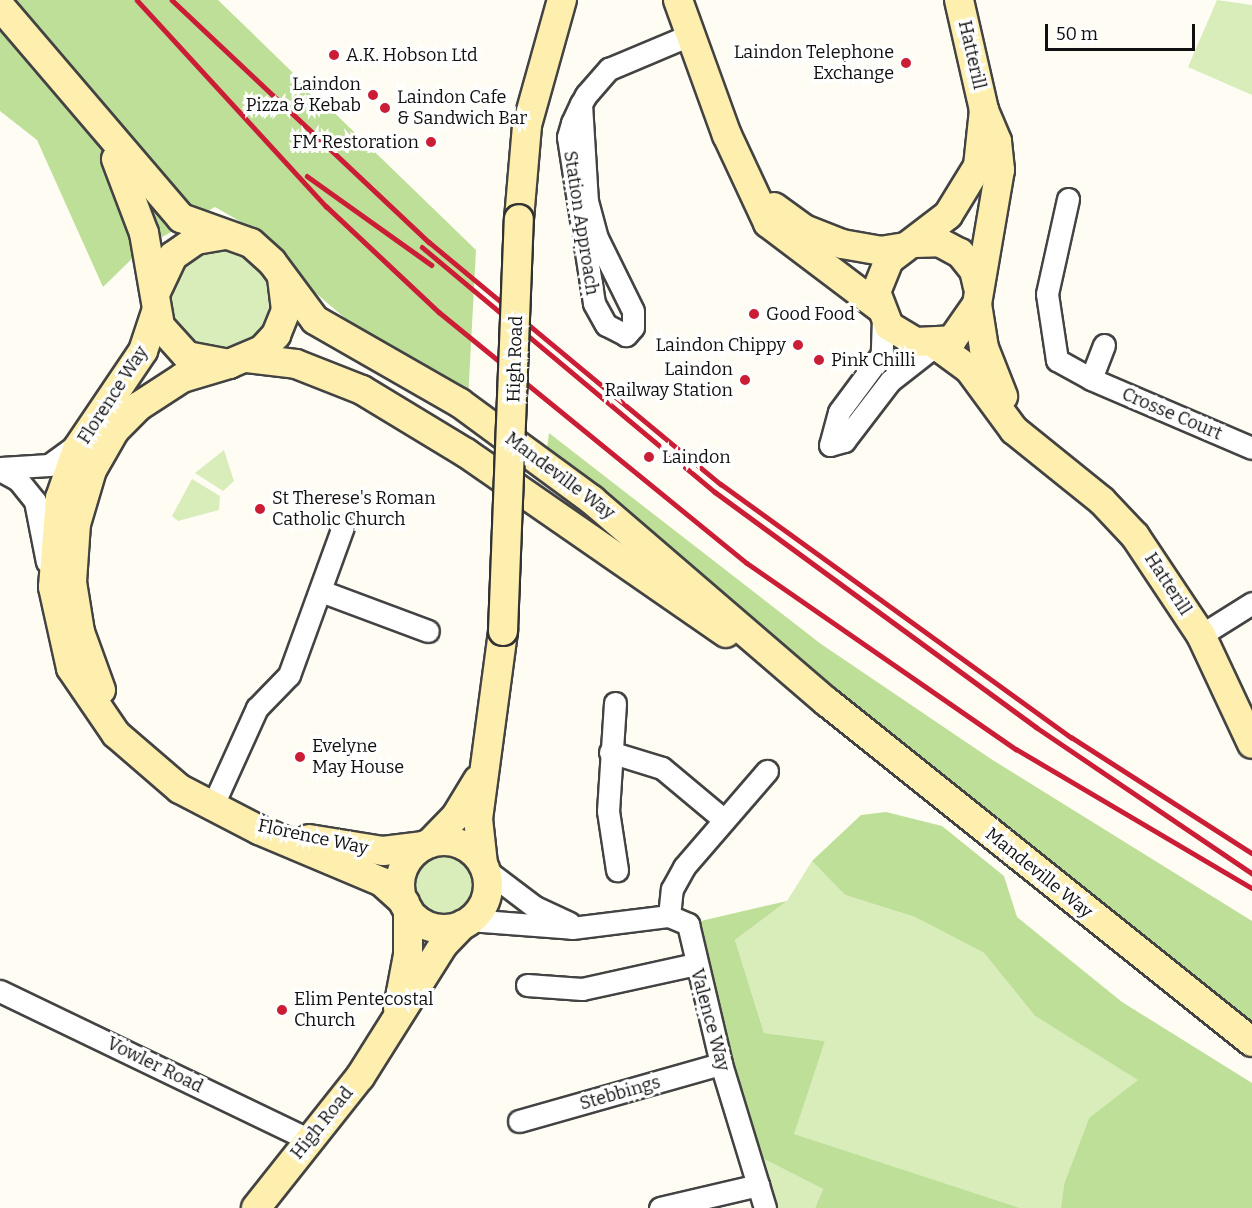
<!DOCTYPE html>
<html>
<head>
<meta charset="utf-8">
<style>
	body { margin:0 }
	#map { position:relative; width:1252px; height:1208px; overflow:hidden; background:#fffcf4; font-family:Bitter,serif }
	div>[style] { position:absolute }
	.green>* { inset:0; background:#d9edba }
	.round { border-radius:50% }
	.forest>* { inset:0; background:#bedf98 }
	.roads { filter:drop-shadow(2px 0 #434343) drop-shadow(-2px 0 #434343) drop-shadow(0 2px #434343) drop-shadow(0 -2px #434343) }
	.street>* { height:21px; margin:-10.5px; padding:0 10.5px; transform-origin:10.5px; border-radius:10.5px; background:#fff }
	.secondary>* { height:28px; margin:-14px; padding:0 14px; transform-origin:14px; border-radius:14px; background:#ffefaf }
	.secondary>.ring { margin:-14px; padding:0; box-sizing:content-box; background:none; border:28px solid #ffefaf; border-radius:50% }
	.rail>* { height:4.5px; margin:-2.25px; padding:0 2.25px; transform-origin:2.25px; border-radius:2.25px; background:#cb1e36 }
	.bridges { filter:drop-shadow(2px 0 #323232) drop-shadow(-2px 0 #323232) drop-shadow(0 2px #323232) drop-shadow(0 -2px #323232) }
	.secondary-bridge>* { height:28px; margin:-14px; padding:0 14px; transform-origin:14px; border-radius:14px; background:#ffefaf }
	.dots>* { width:16px; height:16px; translate:-50% -50%; box-sizing:border-box; border:3px solid #fff; border-radius:50% }
	span { translate:-50% -50%; white-space:nowrap; text-align:center; line-height:1.15; -webkit-text-stroke:6px #fff; paint-order:stroke }
	.poi-label { font-size:18px; color:#101010 }
	.right { translate:-100% -50%; text-align:right }
	.left { translate:0 -50%; text-align:left }
	.street-label { font-size:18px; color:#101010 }
	.scale { position:absolute; left:1045px; top:24px; width:150px; height:27px; box-sizing:border-box; border:3px solid #101010; border-top:0; padding-left:8px; font-size:18px; line-height:21px; white-space:nowrap; color:#101010; -webkit-text-stroke:4px #fff; paint-order:stroke }
</style>
</head>
<body>
<div id="map">
	<div class="green">
		<i style="clip-path:polygon(1217px 0,1252px 5px,1252px 95px,1188px 67px)"></i>
		<i class="round" style="left:168px;top:248px;width:104px;height:104px"></i>
		<i style="clip-path:polygon(224px 450px,234px 481px,223px 491px,195px 473px)"></i>
		<i style="clip-path:polygon(192px 479px,220px 496px,219px 510px,178px 521px,172px 516px)"></i>
		<i class="round" style="left:412px;top:853px;width:64px;height:64px"></i>
		<i style="clip-path:polygon(812px 861px,845px 895px,915px 917px,984px 953px,1035px 1016px,1139px 1080px,1089px 1118px,1064px 1184px,1061px 1208px,1020px 1208px,793px 1134px,825px 1041px,764px 1033px,735px 940px,787px 901px)"></i>
		<i style="clip-path:polygon(754px 1154px,823px 1189px,815px 1208px,766px 1208px)"></i>
	</div>
	<div class="forest">
		<i style="clip-path:polygon(0 0,218px 0,476px 250px,468px 400px,353px 325px,304px 283px,271px 239px,215px 207px,143px 248px,103px 287px,37px 140px,0 111px)"></i>
		<i style="clip-path:polygon(549px 433px,821px 644px,991px 759px,1252px 921px,1252px 1042px,546px 456px)"></i>
		<i style="clip-path:polygon(886px 812px,942px 826px,1004px 876px,1017px 917px,1122px 1002px,1252px 1083px,1252px 1208px,1061px 1208px,1064px 1184px,1089px 1118px,1138px 1080px,1035px 1016px,984px 953px,915px 917px,845px 895px,812px 861px,861px 815px)"></i>
		<i style="clip-path:polygon(787px 901px,735px 940px,764px 1033px,825px 1041px,794px 1134px,1020px 1208px,815px 1208px,823px 1189px,754px 1154px,688px 924px)"></i>
	</div>
	<div class="roads">
		<div class="street">
			<i style="left:581px;top:104px;width:97px;rotate:86.5deg"></i>
			<i style="left:587px;top:201px;width:38px;rotate:75deg"></i>
			<i style="left:597px;top:238px;width:81px;rotate:63.7deg"></i>
			<i style="left:633px;top:311px;width:16px;rotate:90deg"></i>
			<i style="left:633px;top:327px;width:11px;rotate:131deg"></i>
			<i style="left:626px;top:335px;width:22px;rotate:-153deg"></i>
			<i style="left:606px;top:325px;width:25px;rotate:-119deg"></i>
			<i style="left:594px;top:303px;width:168px;rotate:-98.9deg"></i>
			<i style="left:568px;top:137px;width:15px;rotate:-74deg"></i>
			<i style="left:572px;top:123px;width:21px;rotate:-65deg"></i>
			<i style="left:581px;top:104px;width:10px;rotate:-61deg"></i>
			<i style="left:586px;top:95px;width:35px;rotate:-49deg"></i>
			<i style="left:609px;top:69px;width:88px;rotate:-22.8deg"></i>
			<i style="left:1068px;top:199px;width:97px;rotate:102.5deg"></i>
			<i style="left:1047px;top:294px;width:67px;rotate:81.4deg"></i>
			<i style="left:1057px;top:360px;width:39px;rotate:29deg"></i>
			<i style="left:883px;top:318px;width:36px;rotate:92deg"></i>
			<i style="left:882px;top:354px;width:72px;rotate:126.6deg"></i>
			<i style="left:839px;top:412px;width:34px;rotate:105deg"></i>
			<i style="left:830px;top:445px;width:15px;rotate:-16deg"></i>
			<i style="left:844px;top:441px;width:76px;rotate:-52.5deg"></i>
			<i style="left:890px;top:381px;width:58px;rotate:-38deg"></i>
			<i style="left:1104px;top:345px;width:36px;rotate:111deg"></i>
			<i style="left:1091px;top:379px;width:175px;rotate:23.2deg"></i>
			<i style="left:1px;top:468px;width:48px;rotate:-3.6deg"></i>
			<i style="left:49px;top:465px;width:36px;rotate:-36deg"></i>
			<i style="left:0;top:470px;width:21px;rotate:29deg"></i>
			<i style="left:18px;top:480px;width:27px;rotate:51deg"></i>
			<i style="left:35px;top:501px;width:62px;rotate:78.9deg"></i>
			<i style="left:321px;top:591px;width:114px;rotate:20.5deg"></i>
			<i style="left:1201px;top:635px;width:60px;rotate:-32.1deg"></i>
			<i style="left:615px;top:703px;width:108px;rotate:93.7deg"></i>
			<i style="left:608px;top:811px;width:60px;rotate:81.3deg"></i>
			<i style="left:610px;top:752px;width:54px;rotate:17.1deg"></i>
			<i style="left:662px;top:768px;width:80px;rotate:39.9deg"></i>
			<i style="left:212px;top:807px;width:109px;rotate:-65.6deg"></i>
			<i style="left:257px;top:708px;width:46px;rotate:-45.9deg"></i>
			<i style="left:289px;top:675px;width:158px;rotate:-70deg"></i>
			<i style="left:486px;top:870px;width:61px;rotate:37.1deg"></i>
			<i style="left:535px;top:907px;width:38px;rotate:25deg"></i>
			<i style="left:669px;top:916px;width:27px;rotate:-84deg"></i>
			<i style="left:672px;top:889px;width:25px;rotate:-61deg"></i>
			<i style="left:684px;top:867px;width:127px;rotate:-49.2deg"></i>
			<i style="left:469px;top:920px;width:103px;rotate:4.4deg"></i>
			<i style="left:572px;top:928px;width:98px;rotate:-7.1deg"></i>
			<i style="left:669px;top:916px;width:21px;rotate:23deg"></i>
			<i style="left:688px;top:924px;width:144px;rotate:76.7deg"></i>
			<i style="left:721px;top:1064px;width:151px;rotate:73deg"></i>
			<i style="left:527px;top:985px;width:55px;rotate:4.2deg"></i>
			<i style="left:582px;top:989px;width:117px;rotate:-12.4deg"></i>
			<i style="left:0;top:991px;width:343px;rotate:25.7deg"></i>
			<i style="left:519px;top:1121px;width:210px;rotate:-15.8deg"></i>
			<i style="left:660px;top:1208px;width:101px;rotate:-13.2deg"></i>
		</div>
		<div class="secondary">
			<i style="left:678px;top:0;width:144px;rotate:70.1deg"></i>
			<i style="left:727px;top:135px;width:97px;rotate:65deg"></i>
			<i style="left:768px;top:223px;width:139px;rotate:37.1deg"></i>
			<i style="left:959px;top:0;width:113px;rotate:77.2deg"></i>
			<i style="left:984px;top:110px;width:56px;rotate:96.1deg"></i>
			<i style="left:978px;top:166px;width:57px;rotate:121.5deg"></i>
			<i style="left:948px;top:215px;width:74px;rotate:142.7deg"></i>
			<i style="left:889px;top:260px;width:35px;rotate:112deg"></i>
			<i style="left:876px;top:292px;width:36px;rotate:69deg"></i>
			<i style="left:889px;top:326px;width:31px;rotate:31deg"></i>
			<i style="left:916px;top:342px;width:36px;rotate:-3deg"></i>
			<i style="left:952px;top:340px;width:44px;rotate:-55.2deg"></i>
			<i style="left:977px;top:304px;width:136px;rotate:-80.3deg"></i>
			<i style="left:1000px;top:170px;width:29px;rotate:-96deg"></i>
			<i style="left:997px;top:141px;width:34px;rotate:-113deg"></i>
			<i style="left:0;top:6px;width:279px;rotate:49.5deg"></i>
			<i style="left:181px;top:218px;width:74px;rotate:19.7deg"></i>
			<i style="left:251px;top:243px;width:28px;rotate:42deg"></i>
			<i style="left:272px;top:262px;width:72px;rotate:53.4deg"></i>
			<i style="left:315px;top:320px;width:167px;rotate:29.8deg"></i>
			<i style="left:460px;top:403px;width:164px;rotate:36.3deg"></i>
			<i style="left:592px;top:500px;width:310px;rotate:40.7deg"></i>
			<i style="left:827px;top:702px;width:544px;rotate:38.66deg"></i>
			<i style="left:116px;top:159px;width:79px;rotate:69.3deg"></i>
			<i style="left:144px;top:233px;width:94px;rotate:80.2deg"></i>
			<i style="left:160px;top:326px;width:40px;rotate:48deg"></i>
			<i style="left:187px;top:356px;width:43px;rotate:10.8deg"></i>
			<i style="left:229px;top:364px;width:36px;rotate:-23deg"></i>
			<i style="left:262px;top:350px;width:21px;rotate:-47deg"></i>
			<i style="left:276px;top:335px;width:27px;rotate:-68deg"></i>
			<i style="left:286px;top:310px;width:31px;rotate:-97deg"></i>
			<i style="left:774px;top:207px;width:37px;rotate:36deg"></i>
			<i style="left:804px;top:229px;width:41px;rotate:21.5deg"></i>
			<i style="left:842px;top:244px;width:39px;rotate:10deg"></i>
			<i style="left:880px;top:251px;width:24px;rotate:-9deg"></i>
			<i style="left:519px;top:219px;width:94px;rotate:-85.1deg"></i>
			<i style="left:527px;top:125px;width:130px;rotate:-74.4deg"></i>
			<i style="left:915px;top:243px;width:24px;rotate:-2deg"></i>
			<i style="left:939px;top:242px;width:24px;rotate:28deg"></i>
			<i style="left:960px;top:253px;width:22px;rotate:51deg"></i>
			<i style="left:974px;top:270px;width:17px;rotate:77deg"></i>
			<i style="left:155px;top:294px;width:42px;rotate:-64.7deg"></i>
			<i style="left:173px;top:256px;width:28px;rotate:-35deg"></i>
			<i style="left:196px;top:240px;width:28px;rotate:-10deg"></i>
			<i style="left:977px;top:304px;width:45px;rotate:81deg"></i>
			<i style="left:984px;top:348px;width:52px;rotate:68.4deg"></i>
			<i style="left:156px;top:312px;width:41px;rotate:108.4deg"></i>
			<i style="left:143px;top:351px;width:118px;rotate:124deg"></i>
			<i style="left:77px;top:449px;width:52px;rotate:109.1deg"></i>
			<i style="left:60px;top:498px;width:89px;rotate:94.5deg"></i>
			<i style="left:53px;top:587px;width:83px;rotate:77.5deg"></i>
			<i style="left:71px;top:668px;width:80px;rotate:55.7deg"></i>
			<i style="left:116px;top:734px;width:84px;rotate:40.7deg"></i>
			<i style="left:180px;top:789px;width:89px;rotate:27.4deg"></i>
			<i style="left:259px;top:830px;width:134px;rotate:22.9deg"></i>
			<i style="left:382px;top:882px;width:31px;rotate:42deg"></i>
			<i style="left:936px;top:345px;width:41px;rotate:36deg"></i>
			<i style="left:969px;top:369px;width:76px;rotate:53.6deg"></i>
			<i style="left:1014px;top:430px;width:113px;rotate:38.9deg"></i>
			<i style="left:1102px;top:501px;width:48px;rotate:46.7deg"></i>
			<i style="left:1135px;top:536px;width:119px;rotate:56.3deg"></i>
			<i style="left:1201px;top:635px;width:120px;rotate:64.9deg"></i>
			<i style="left:247px;top:358px;width:49px;rotate:7deg"></i>
			<i style="left:296px;top:364px;width:71px;rotate:21.5deg"></i>
			<i style="left:362px;top:390px;width:122px;rotate:31.2deg"></i>
			<i style="left:466px;top:453px;width:316px;rotate:34.7deg"></i>
			<i style="left:101px;top:690px;width:62px;rotate:-109.9deg"></i>
			<i style="left:80px;top:632px;width:51px;rotate:-99.1deg"></i>
			<i style="left:72px;top:582px;width:58px;rotate:-86.1deg"></i>
			<i style="left:76px;top:524px;width:56px;rotate:-73.5deg"></i>
			<i style="left:92px;top:470px;width:46px;rotate:-60.1deg"></i>
			<i style="left:115px;top:430px;width:34px;rotate:-45deg"></i>
			<i style="left:139px;top:406px;width:51px;rotate:-33.1deg"></i>
			<i style="left:182px;top:378px;width:49px;rotate:-16.6deg"></i>
			<i style="left:309px;top:839px;width:75px;rotate:9.2deg"></i>
			<i style="left:383px;top:851px;width:39px;rotate:-7deg"></i>
			<i class="ring" style="left:400px;top:841px;width:60px;height:60px"></i>
			<i style="left:430px;top:843px;width:37px;rotate:-46deg"></i>
			<i style="left:456px;top:816px;width:42px;rotate:-58.6deg"></i>
			<i style="left:483px;top:864px;width:45px;rotate:-96.3deg"></i>
			<i style="left:478px;top:819px;width:190px;rotate:-82.4deg"></i>
			<i style="left:398px;top:1008px;width:54px;rotate:-79.3deg"></i>
			<i style="left:408px;top:955px;width:46px;rotate:-90deg"></i>
			<i style="left:256px;top:1208px;width:167px;rotate:-51.6deg"></i>
			<i style="left:360px;top:1077px;width:156px;rotate:-57.8deg"></i>
			<i style="left:443px;top:945px;width:28px;rotate:-46deg"></i>
		</div>
	</div>
	<div class="rail">
		<i style="left:137px;top:0;width:280px;rotate:47.5deg"></i>
		<i style="left:326px;top:206px;width:155px;rotate:43.2deg"></i>
		<i style="left:439px;top:312px;width:397px;rotate:39.2deg"></i>
		<i style="left:747px;top:563px;width:327px;rotate:34.7deg"></i>
		<i style="left:1016px;top:749px;width:274px;rotate:30.5deg"></i>
		<i style="left:172px;top:0;width:353px;rotate:43.3deg"></i>
		<i style="left:429px;top:242px;width:379px;rotate:39.7deg"></i>
		<i style="left:721px;top:484px;width:432px;rotate:35.9deg"></i>
		<i style="left:1071px;top:737px;width:215px;rotate:32.7deg"></i>
		<i style="left:307px;top:176px;width:153px;rotate:35.5deg"></i>
		<i style="left:422px;top:247px;width:382px;rotate:39.9deg"></i>
		<i style="left:715px;top:492px;width:398px;rotate:36.2deg"></i>
		<i style="left:1036px;top:727px;width:261px;rotate:34.1deg"></i>
	</div>
	<div class="bridges">
		<div class="secondary-bridge">
			<i style="left:503px;top:631px;width:412px;rotate:-87.8deg"></i>
		</div>
	</div>
	<div class="dots">
		<i style="left:334px;top:55px;background:#cb1e36"></i>
		<i style="left:906px;top:63px;background:#cb1e36"></i>
		<i style="left:373px;top:95px;background:#cb1e36"></i>
		<i style="left:385px;top:108px;background:#cb1e36"></i>
		<i style="left:431px;top:142px;background:#cb1e36"></i>
		<i style="left:754px;top:314px;background:#cb1e36"></i>
		<i style="left:798px;top:345px;background:#cb1e36"></i>
		<i style="left:819px;top:360px;background:#cb1e36"></i>
		<i style="left:745px;top:380px;background:#cb1e36"></i>
		<i style="left:649px;top:457px;background:#cb1e36"></i>
		<i style="left:260px;top:509px;background:#cb1e36"></i>
		<i style="left:300px;top:757px;background:#cb1e36"></i>
		<i style="left:282px;top:1010px;background:#cb1e36"></i>
	</div>
	<div class="poi-label">
		<span class="right" style="left:894px;top:63px">Laindon Telephone<br>Exchange</span>
		<span class="left" style="left:346px;top:55px">A.K. Hobson Ltd</span>
		<span class="right" style="left:361px;top:95px">Laindon<br>Pizza &amp; Kebab</span>
		<span class="left" style="left:397px;top:108px">Laindon Cafe<br>&amp; Sandwich Bar</span>
		<span class="right" style="left:419px;top:142px">FM Restoration</span>
		<span class="left" style="left:766px;top:314px">Good Food</span>
		<span class="right" style="left:786px;top:345px">Laindon Chippy</span>
		<span class="left" style="left:831px;top:360px">Pink Chilli</span>
		<span class="right" style="left:733px;top:380px">Laindon<br>Railway Station</span>
		<span class="left" style="left:662px;top:457px">Laindon</span>
		<span class="left" style="left:272px;top:509px">St Therese's Roman<br>Catholic Church</span>
		<span class="left" style="left:312px;top:757px">Evelyne<br>May House</span>
		<span class="left" style="left:294px;top:1010px">Elim Pentecostal<br>Church</span>
	</div>
	<div class="street-label">
		<span style="left:972px;top:55px;rotate:77deg">Hatterill</span>
		<span style="left:581px;top:223px;rotate:81deg">Station Approach</span>
		<span style="left:515px;top:359px;rotate:-88deg">High Road</span>
		<span style="left:113px;top:395px;rotate:-57deg">Florence Way</span>
		<span style="left:1172px;top:414px;rotate:23deg">Crosse Court</span>
		<span style="left:560px;top:476px;rotate:37deg">Mandeville Way</span>
		<span style="left:1168px;top:584px;rotate:57deg">Hatterill</span>
		<span style="left:313px;top:837px;rotate:12deg">Florence Way</span>
		<span style="left:1039px;top:873px;rotate:39deg">Mandeville Way</span>
		<span style="left:710px;top:1020px;rotate:75deg">Valence Way</span>
		<span style="left:155px;top:1065px;rotate:26deg">Vowler Road</span>
		<span style="left:620px;top:1093px;rotate:-16deg">Stebbings</span>
		<span style="left:322px;top:1123px;rotate:-51deg">High Road</span>
	</div>
	<div class="scale">50 m</div>
</div>
</body>
</html>
